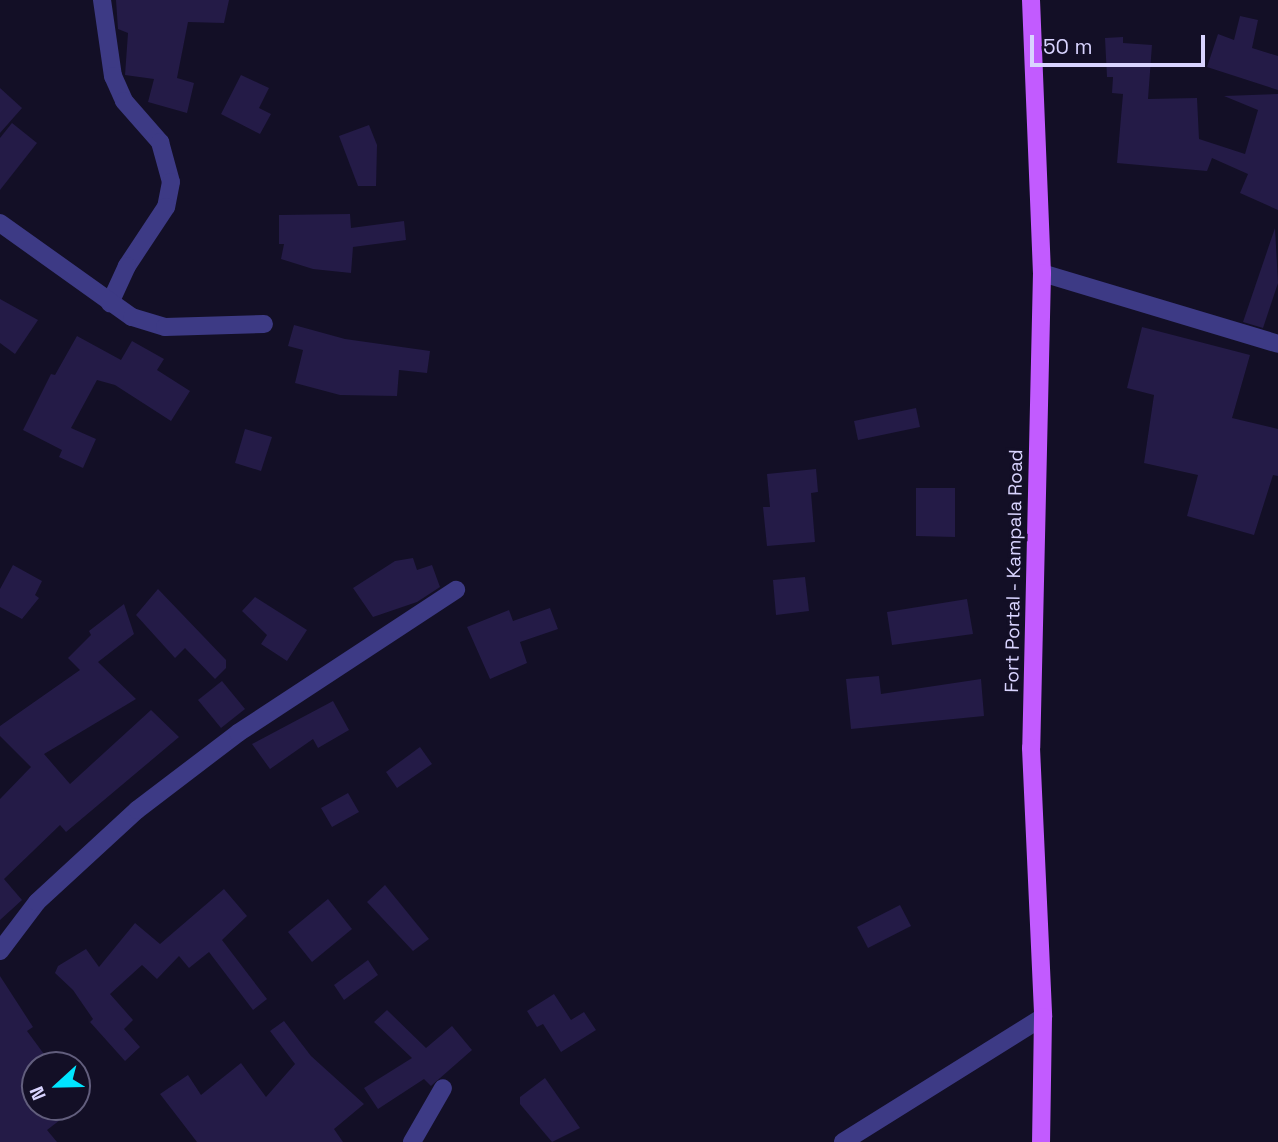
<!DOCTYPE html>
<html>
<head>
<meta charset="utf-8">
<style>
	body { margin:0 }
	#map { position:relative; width:1278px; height:1142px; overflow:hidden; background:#130f26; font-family:"Space Grotesk",sans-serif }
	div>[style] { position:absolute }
	.building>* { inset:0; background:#241b47 }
	.minor>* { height:18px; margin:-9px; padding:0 9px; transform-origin:9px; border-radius:9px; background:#3d3a85 }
	.primary>* { height:18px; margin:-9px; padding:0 9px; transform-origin:9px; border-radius:9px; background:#c25bff }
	span { translate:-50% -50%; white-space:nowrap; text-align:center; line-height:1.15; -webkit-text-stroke:6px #130f26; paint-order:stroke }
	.street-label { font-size:19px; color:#d9d4ff }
	.north { position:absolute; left:21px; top:1051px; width:70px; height:70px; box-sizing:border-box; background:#130f26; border:2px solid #625e7d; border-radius:50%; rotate:248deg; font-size:19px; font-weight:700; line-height:28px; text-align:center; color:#d9d4ff }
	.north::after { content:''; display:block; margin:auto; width:24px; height:32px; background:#00e5ff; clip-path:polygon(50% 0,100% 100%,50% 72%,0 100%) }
	.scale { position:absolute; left:1030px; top:35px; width:175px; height:32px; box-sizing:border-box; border:4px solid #d9d4ff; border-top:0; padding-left:9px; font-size:21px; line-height:24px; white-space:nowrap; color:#d9d4ff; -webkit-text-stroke:5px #130f26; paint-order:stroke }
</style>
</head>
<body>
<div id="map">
	<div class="building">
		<i style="clip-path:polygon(116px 0,229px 0,224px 23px,188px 22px,177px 78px,194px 83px,187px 113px,148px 102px,154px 79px,125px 75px,128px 33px,118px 29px)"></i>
		<i style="clip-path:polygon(1240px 16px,1258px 20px,1252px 48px,1278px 56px,1278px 90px,1207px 67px,1218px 34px,1234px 40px)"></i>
		<i style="clip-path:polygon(1123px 37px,1123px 43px,1152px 45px,1148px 99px,1197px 98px,1199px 139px,1245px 154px,1258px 110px,1224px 96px,1278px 94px,1278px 210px,1240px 193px,1248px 174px,1212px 158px,1207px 171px,1117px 163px,1123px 94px,1112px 93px,1113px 77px,1107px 77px,1105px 38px)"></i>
		<i style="clip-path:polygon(241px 75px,269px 88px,259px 108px,271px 114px,260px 134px,221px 114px)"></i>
		<i style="clip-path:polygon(0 88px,22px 108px,0 133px)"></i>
		<i style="clip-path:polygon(12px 123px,37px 143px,0 190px,0 138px)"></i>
		<i style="clip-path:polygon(369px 125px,377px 145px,376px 186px,358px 186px,339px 136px)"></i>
		<i style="clip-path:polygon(350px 214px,351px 228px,404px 221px,406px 240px,353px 247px,351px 273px,313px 269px,281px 259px,284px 244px,279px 244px,279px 215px)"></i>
		<i style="clip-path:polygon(1275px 228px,1278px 283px,1263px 328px,1243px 322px)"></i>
		<i style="clip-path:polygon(0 299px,38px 320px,15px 354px,0 343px)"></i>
		<i style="clip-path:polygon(294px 325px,345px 339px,430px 351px,427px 373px,399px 370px,397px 396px,340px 395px,295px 383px,303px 350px,288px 346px)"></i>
		<i style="clip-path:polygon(1142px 327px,1250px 355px,1232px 418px,1278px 429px,1278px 476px,1273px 475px,1254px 535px,1187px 516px,1198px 475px,1144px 463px,1154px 395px,1127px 388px)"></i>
		<i style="clip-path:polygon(77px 336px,121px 360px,132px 341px,164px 359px,157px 370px,190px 391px,171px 421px,115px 385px,97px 380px,71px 428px,96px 439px,83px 468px,59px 457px,62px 450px,23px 430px,51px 374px,55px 375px)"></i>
		<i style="clip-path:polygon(916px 408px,920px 427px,858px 440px,854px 421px)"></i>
		<i style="clip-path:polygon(245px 429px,272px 437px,261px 471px,235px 463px)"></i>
		<i style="clip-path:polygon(816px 469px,818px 492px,811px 493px,815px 542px,767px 546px,763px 507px,770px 507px,767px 474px)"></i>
		<i style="clip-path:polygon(916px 488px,955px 488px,955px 537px,916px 536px)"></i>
		<i style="clip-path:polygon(413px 558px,417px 570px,432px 565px,440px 587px,417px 602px,373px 617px,353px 588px,395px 561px)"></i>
		<i style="clip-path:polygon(13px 565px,42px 581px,35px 595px,39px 598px,22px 619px,0 607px,0 589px)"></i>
		<i style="clip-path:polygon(805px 577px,809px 611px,776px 615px,773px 580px)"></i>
		<i style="clip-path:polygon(158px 589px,226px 660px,226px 668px,215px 679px,185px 648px,175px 658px,136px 615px)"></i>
		<i style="clip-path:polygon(255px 597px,307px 630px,287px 661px,261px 644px,267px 635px,242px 611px)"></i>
		<i style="clip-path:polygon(967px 599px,973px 634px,892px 645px,887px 612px)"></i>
		<i style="clip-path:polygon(124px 604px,134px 634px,98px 662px,136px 699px,44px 754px,70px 784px,151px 710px,179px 737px,66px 832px,60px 825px,4px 879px,22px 900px,0 920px,0 799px,31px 767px,0 736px,0 726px,80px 670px,68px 658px,91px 635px,89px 631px)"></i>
		<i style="clip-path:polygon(550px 608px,558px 629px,520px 642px,527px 663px,490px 679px,467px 627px,509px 610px,513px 621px)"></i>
		<i style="clip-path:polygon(879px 676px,881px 694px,981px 679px,984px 716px,851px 729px,846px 679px)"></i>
		<i style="clip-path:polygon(222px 681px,245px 709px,221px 728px,198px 700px)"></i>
		<i style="clip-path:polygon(333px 701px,349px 730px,318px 748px,313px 739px,270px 769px,252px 744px)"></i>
		<i style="clip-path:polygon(420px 747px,432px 764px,397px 788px,386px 772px)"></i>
		<i style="clip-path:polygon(348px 793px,359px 812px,332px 827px,321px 808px)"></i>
		<i style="clip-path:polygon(385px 885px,429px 939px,413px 951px,367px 902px)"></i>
		<i style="clip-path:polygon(224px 889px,247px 916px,222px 940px,267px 999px,253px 1010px,209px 952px,189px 968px,179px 956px,157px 979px,142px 965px,110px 994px,133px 1020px,124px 1029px,140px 1047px,125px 1061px,90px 1022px,93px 1019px,73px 990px,55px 973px,58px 966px,86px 949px,99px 967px,135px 923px,160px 944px)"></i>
		<i style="clip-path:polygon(328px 899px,352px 929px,312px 962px,288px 932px)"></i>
		<i style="clip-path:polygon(900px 905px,911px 926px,868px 948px,857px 927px)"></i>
		<i style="clip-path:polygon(368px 960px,378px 975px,344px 1000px,334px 985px)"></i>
		<i style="clip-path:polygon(0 976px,33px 1027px,27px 1031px,52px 1065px,35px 1065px,35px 1107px,77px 1107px,47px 1130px,57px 1142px,0 1142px)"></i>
		<i style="clip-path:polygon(554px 994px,571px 1020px,584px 1012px,596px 1030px,561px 1052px,543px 1024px,537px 1027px,527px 1011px)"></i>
		<i style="clip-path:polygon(387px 1010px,426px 1048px,452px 1026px,472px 1050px,431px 1086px,424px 1079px,378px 1109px,364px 1088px,412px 1058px,374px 1022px)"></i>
		<i style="clip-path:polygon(284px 1021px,311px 1056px,364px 1104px,334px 1129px,343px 1142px,197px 1142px,160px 1094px,188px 1075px,201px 1095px,241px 1063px,266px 1097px,295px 1064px,270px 1031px)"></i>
		<i style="clip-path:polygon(545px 1078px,580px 1128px,552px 1142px,520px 1104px,520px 1097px)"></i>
	</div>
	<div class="minor">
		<i style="left:102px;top:0;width:77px;rotate:81.8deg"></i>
		<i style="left:113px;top:76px;width:27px;rotate:66deg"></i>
		<i style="left:124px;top:101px;width:55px;rotate:48.7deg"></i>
		<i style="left:160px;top:142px;width:41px;rotate:74.6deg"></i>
		<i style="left:171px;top:182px;width:25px;rotate:101deg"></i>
		<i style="left:166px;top:207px;width:71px;rotate:123.5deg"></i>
		<i style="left:127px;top:266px;width:41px;rotate:114.7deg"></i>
		<i style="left:0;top:223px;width:162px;rotate:35.5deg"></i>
		<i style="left:132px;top:317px;width:34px;rotate:17deg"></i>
		<i style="left:165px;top:327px;width:99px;rotate:-1.7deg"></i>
		<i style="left:1042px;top:273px;width:246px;rotate:16.7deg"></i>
		<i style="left:0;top:951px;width:61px;rotate:-52.9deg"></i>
		<i style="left:37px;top:902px;width:136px;rotate:-42.6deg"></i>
		<i style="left:137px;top:810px;width:127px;rotate:-37.3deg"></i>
		<i style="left:238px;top:733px;width:261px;rotate:-33.3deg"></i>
		<i style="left:412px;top:1142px;width:62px;rotate:-60.1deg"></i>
		<i style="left:843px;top:1142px;width:236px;rotate:-32deg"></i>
	</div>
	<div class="primary">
		<i style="left:1031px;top:0;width:273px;rotate:87.7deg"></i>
		<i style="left:1042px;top:273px;width:475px;rotate:91.3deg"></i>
		<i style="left:1031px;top:748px;width:269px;rotate:87.4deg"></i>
		<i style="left:1043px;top:1017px;width:125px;rotate:90.9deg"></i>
	</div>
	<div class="street-label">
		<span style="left:1014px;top:571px;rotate:-89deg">Fort Portal - Kampala Road</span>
	</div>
	<div class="north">N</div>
	<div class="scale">50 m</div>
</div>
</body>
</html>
